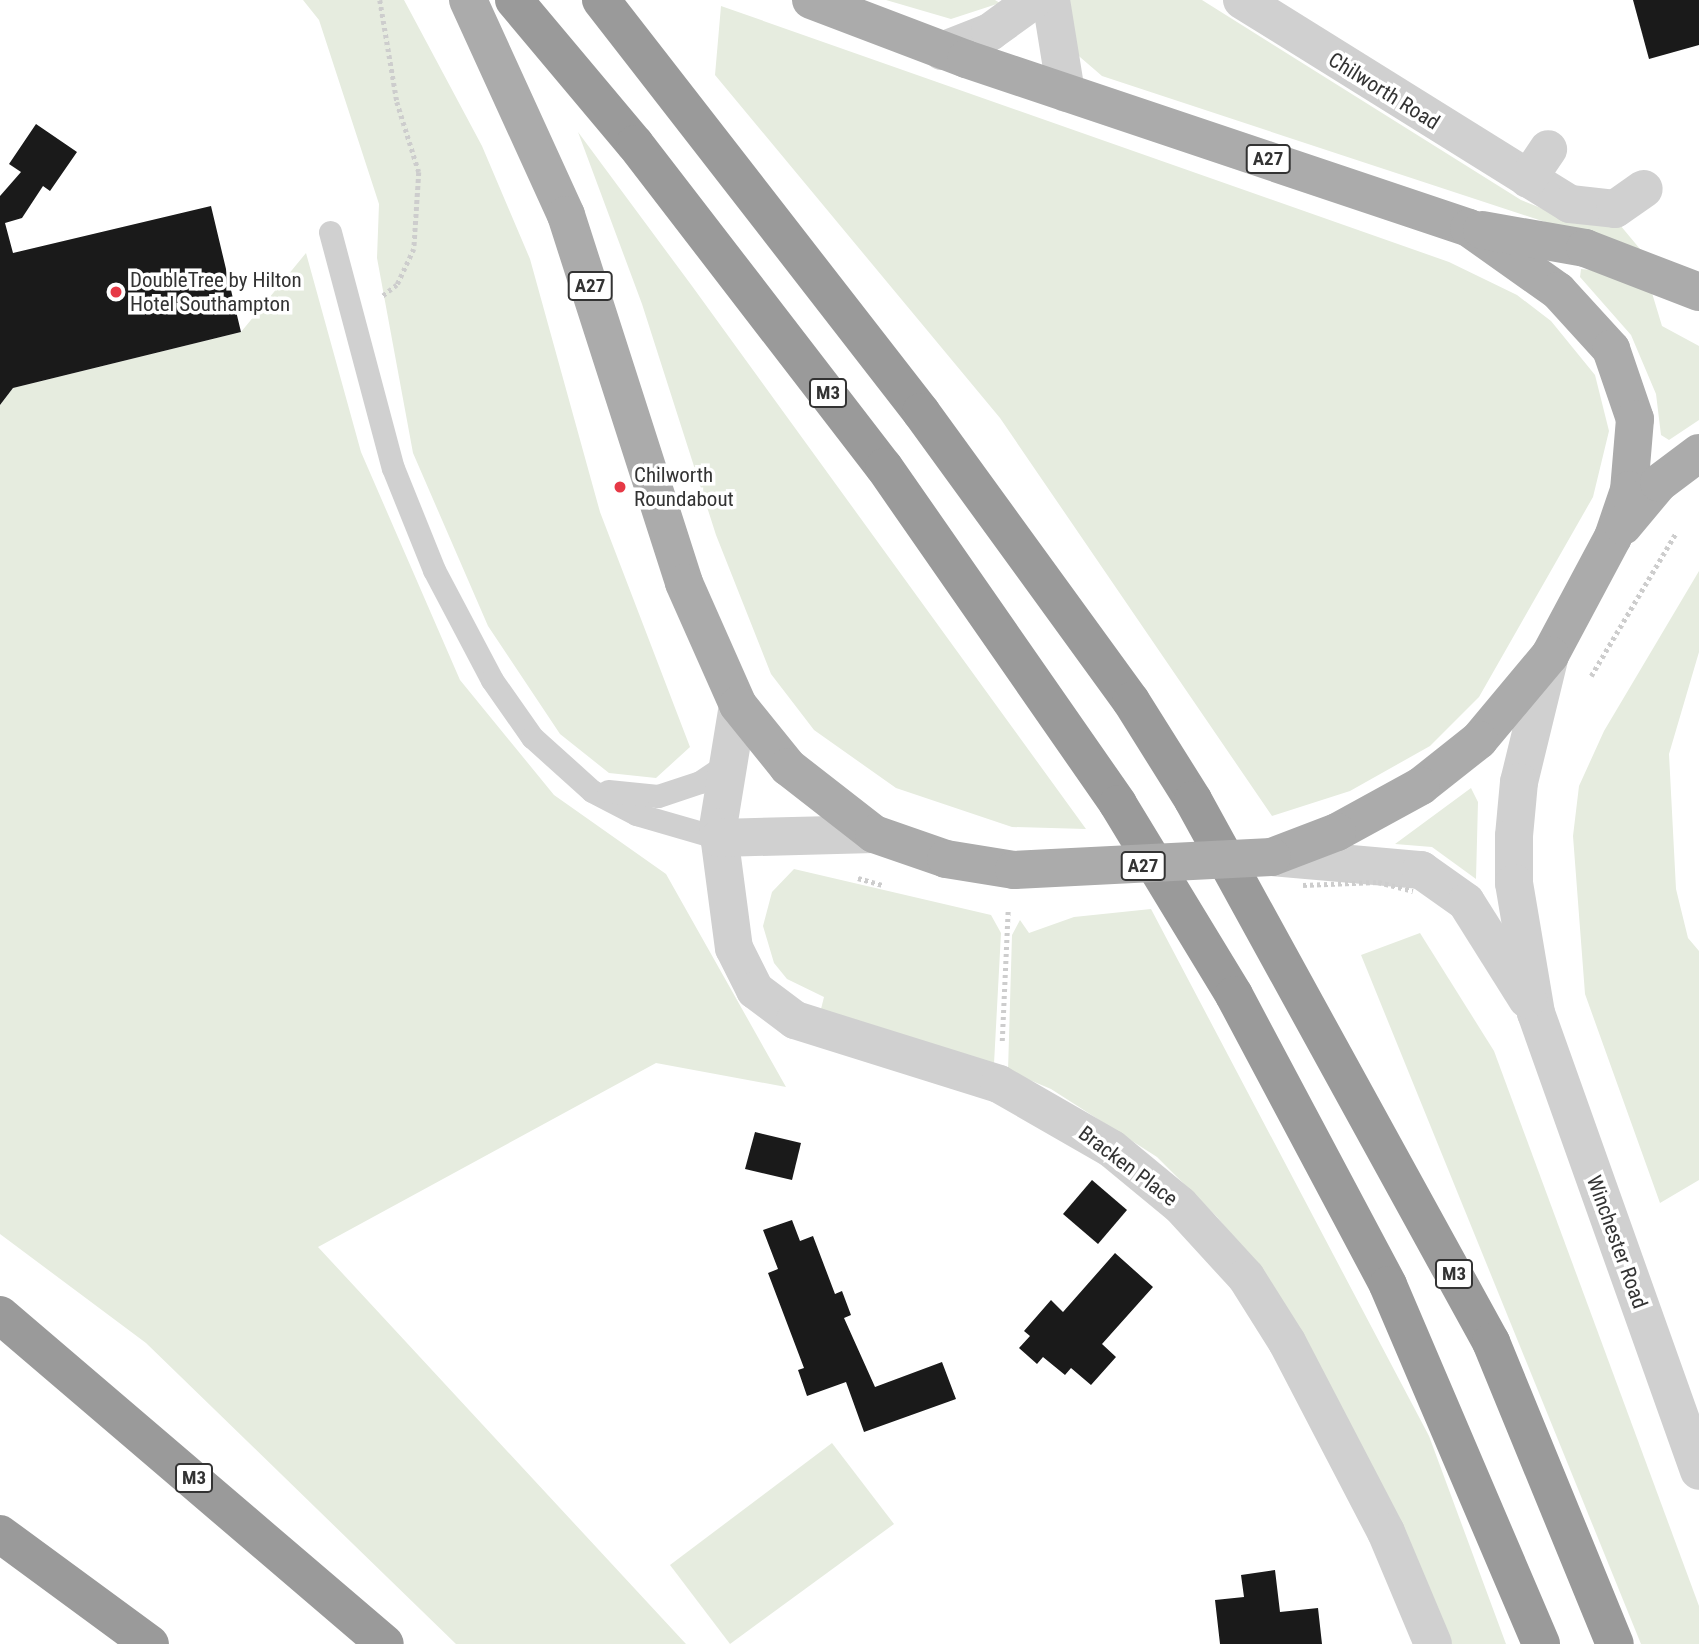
<!DOCTYPE html>
<html>
<head>
<meta charset="utf-8">
<style>
	body { margin:0 }
	#map { position:relative; width:1699px; height:1644px; overflow:hidden; background:#fff; font-family:"Roboto Condensed",sans-serif }
	div>[style] { position:absolute }
	.green>* { inset:0; background:#e6ecdf }
	.building>* { inset:0; background:#1a1a1a }
	.path>* { height:4.5px; margin-top:-2.25px; transform-origin:0; background:repeating-linear-gradient(90deg,#cdcdcd 0 3.5px,transparent 0 7px) }
	.service>* { height:23px; margin:-11.5px; padding:0 11.5px; transform-origin:11.5px; border-radius:11.5px; background:#d0d0d0 }
	.minor>* { height:38px; margin:-19px; padding:0 19px; transform-origin:19px; border-radius:19px; background:#d0d0d0 }
	.tertiary>* { height:38px; margin:-19px; padding:0 19px; transform-origin:19px; border-radius:19px; background:#d0d0d0 }
	.primary>* { height:38px; margin:-19px; padding:0 19px; transform-origin:19px; border-radius:19px; background:#ababab }
	.motorway>* { height:38px; margin:-19px; padding:0 19px; transform-origin:19px; border-radius:19px; background:#9a9a9a }
	.path-bridge>* { height:4.5px; margin-top:-2.25px; transform-origin:0; background:repeating-linear-gradient(90deg,#cdcdcd 0 3.5px,transparent 0 7px) }
	.primary-bridge>* { height:38px; margin:-19px; padding:0 19px; transform-origin:19px; border-radius:19px; background:#ababab }
	.dots>* { width:19px; height:19px; translate:-50% -50%; box-sizing:border-box; border:4px solid #fff; border-radius:50% }
	span { translate:-50% -50%; white-space:nowrap; text-align:center; line-height:1.15; -webkit-text-stroke:7px #fff; paint-order:stroke }
	.shield-label span { padding:2px 5px; background:#fff; border:2px solid; border-radius:5px; -webkit-text-stroke-width:0 }
	.shield-label { font-size:19px; color:#333; font-weight:700 }
	.street-label { font-size:21px; color:#333 }
	.poi-label { font-size:21px; color:#333 }
	.left { translate:0 -50%; text-align:left }
</style>
</head>
<body>
<div id="map">
	<div class="green">
		<i style="clip-path:polygon(303px 0,404px 0,482px 146px,530px 259px,600px 512px,690px 747px,656px 778px,609px 773px,560px 734px,488px 626px,413px 453px,377px 258px,379px 204px,319px 20px)"></i>
		<i style="clip-path:polygon(886px 0,995px 0,1000px 3px,951px 19px)"></i>
		<i style="clip-path:polygon(1070px 0,1202px 0,1521px 200px,1581px 224px,1615px 219px,1645px 255px,1102px 76px,1073px 51px)"></i>
		<i style="clip-path:polygon(721px 6px,1449px 262px,1517px 295px,1551px 321px,1595px 375px,1609px 431px,1593px 497px,1479px 697px,1430px 746px,1350px 791px,1272px 816px,1000px 418px,715px 75px)"></i>
		<i style="clip-path:polygon(578px 132px,692px 286px,1086px 829px,1012px 827px,896px 788px,814px 730px,771px 674px,716px 535px,642px 304px)"></i>
		<i style="clip-path:polygon(306px 253px,361px 452px,460px 680px,554px 795px,666px 874px,786px 1087px,656px 1063px,318px 1247px,686px 1644px,456px 1644px,146px 1343px,0 1234px,0 405px,13px 388px,241px 332px)"></i>
		<i style="clip-path:polygon(1591px 270px,1652px 293px,1662px 326px,1699px 346px,1699px 420px,1669px 440px,1661px 435px,1656px 394px,1631px 335px,1580px 277px,1581px 269px)"></i>
		<i style="clip-path:polygon(1699px 571px,1699px 652px,1669px 754px,1676px 889px,1688px 938px,1699px 951px,1699px 1180px,1660px 1203px,1585px 994px,1573px 836px,1579px 786px,1604px 731px)"></i>
		<i style="clip-path:polygon(1471px 788px,1478px 802px,1476px 879px,1432px 847px,1395px 844px)"></i>
		<i style="clip-path:polygon(794px 869px,991px 915px,1001px 933px,994px 1064px,821px 1009px,824px 997px,787px 979px,774px 963px,763px 926px,772px 892px)"></i>
		<i style="clip-path:polygon(1151px 909px,1429px 1436px,1506px 1644px,1444px 1644px,1262px 1271px,1217px 1217px,1157px 1157px,1051px 1089px,1008px 1071px,1012px 935px,1020px 920px,1029px 933px,1074px 917px)"></i>
		<i style="clip-path:polygon(1420px 933px,1494px 1051px,1699px 1606px,1699px 1644px,1641px 1644px,1361px 955px)"></i>
		<i style="clip-path:polygon(832px 1443px,894px 1524px,730px 1644px,670px 1565px)"></i>
	</div>
	<div class="building">
		<i style="clip-path:polygon(1633px 0,1699px 0,1699px 45px,1649px 59px)"></i>
		<i style="clip-path:polygon(36px 124px,77px 152px,50px 191px,43px 186px,22px 218px,5px 223px,13px 253px,211px 206px,241px 332px,13px 388px,0 405px,0 196px,21px 172px,9px 164px)"></i>
		<i style="clip-path:polygon(755px 1132px,801px 1143px,792px 1180px,745px 1169px)"></i>
		<i style="clip-path:polygon(1092px 1180px,1127px 1210px,1098px 1244px,1063px 1214px)"></i>
		<i style="clip-path:polygon(792px 1220px,800px 1241px,813px 1236px,835px 1294px,842px 1291px,851px 1315px,844px 1318px,875px 1387px,942px 1362px,956px 1399px,864px 1432px,846px 1382px,807px 1396px,798px 1370px,804px 1368px,768px 1273px,778px 1269px,763px 1230px)"></i>
		<i style="clip-path:polygon(1115px 1253px,1153px 1287px,1102px 1344px,1116px 1357px,1091px 1385px,1071px 1368px,1065px 1375px,1043px 1357px,1037px 1364px,1019px 1348px,1030px 1336px,1024px 1331px,1051px 1300px,1063px 1312px)"></i>
		<i style="clip-path:polygon(1275px 1570px,1280px 1612px,1318px 1608px,1322px 1644px,1220px 1644px,1215px 1600px,1244px 1597px,1241px 1575px)"></i>
	</div>
	<div class="path">
		<i style="left:380px;top:0;width:103px;rotate:80.5deg"></i>
		<i style="left:397px;top:102px;width:73px;rotate:72.6deg"></i>
		<i style="left:419px;top:172px;width:77px;rotate:93.7deg"></i>
		<i style="left:414px;top:249px;width:40px;rotate:115deg"></i>
		<i style="left:397px;top:285px;width:18px;rotate:142deg"></i>
		<i style="left:1591px;top:676px;width:166px;rotate:-59.3deg"></i>
		<i style="left:858px;top:878px;width:26px;rotate:16deg"></i>
		<i style="left:1002px;top:1041px;width:131px;rotate:-87.4deg"></i>
	</div>
	<div class="service">
		<i style="left:330px;top:232px;width:244px;rotate:75.1deg"></i>
		<i style="left:393px;top:468px;width:110px;rotate:68.1deg"></i>
		<i style="left:434px;top:570px;width:124px;rotate:62.2deg"></i>
		<i style="left:492px;top:680px;width:70px;rotate:54.9deg"></i>
		<i style="left:532px;top:737px;width:81px;rotate:42deg"></i>
		<i style="left:592px;top:791px;width:50px;rotate:27.6deg"></i>
		<i style="left:636px;top:814px;width:86px;rotate:16.1deg"></i>
		<i style="left:608px;top:791px;width:50px;rotate:5.7deg"></i>
		<i style="left:658px;top:796px;width:44px;rotate:-18.4deg"></i>
		<i style="left:700px;top:782px;width:30px;rotate:-34deg"></i>
	</div>
	<div class="minor">
		<i style="left:1051px;top:0;width:94px;rotate:80.8deg"></i>
		<i style="left:1242px;top:0;width:386px;rotate:31.9deg"></i>
		<i style="left:1570px;top:204px;width:45px;rotate:6.3deg"></i>
		<i style="left:1615px;top:209px;width:35px;rotate:-35deg"></i>
		<i style="left:942px;top:51px;width:52px;rotate:-21.6deg"></i>
		<i style="left:990px;top:32px;width:54px;rotate:-36deg"></i>
		<i style="left:1528px;top:179px;width:36px;rotate:-56deg"></i>
		<i style="left:738px;top:705px;width:124px;rotate:99.3deg"></i>
		<i style="left:718px;top:827px;width:122px;rotate:82.5deg"></i>
		<i style="left:734px;top:948px;width:47px;rotate:63.4deg"></i>
		<i style="left:755px;top:990px;width:50px;rotate:36.9deg"></i>
		<i style="left:795px;top:1020px;width:214px;rotate:17.4deg"></i>
		<i style="left:999px;top:1084px;width:130px;rotate:29.9deg"></i>
		<i style="left:1112px;top:1149px;width:88px;rotate:39.5deg"></i>
		<i style="left:1180px;top:1205px;width:98px;rotate:47.5deg"></i>
		<i style="left:1246px;top:1277px;width:77px;rotate:57.8deg"></i>
		<i style="left:1287px;top:1342px;width:214px;rotate:62.5deg"></i>
		<i style="left:1386px;top:1532px;width:121px;rotate:67.2deg"></i>
		<i style="left:719px;top:838px;width:155px;rotate:-1.5deg"></i>
	</div>
	<div class="tertiary">
		<i style="left:1550px;top:655px;width:131px;rotate:103.7deg"></i>
		<i style="left:1519px;top:782px;width:54px;rotate:95.3deg"></i>
		<i style="left:1514px;top:836px;width:47px;rotate:90deg"></i>
		<i style="left:1514px;top:883px;width:132px;rotate:80.4deg"></i>
		<i style="left:1536px;top:1013px;width:486px;rotate:70.4deg"></i>
		<i style="left:1272px;top:857px;width:150px;rotate:5deg"></i>
		<i style="left:1421px;top:870px;width:55px;rotate:35.4deg"></i>
		<i style="left:1466px;top:902px;width:115px;rotate:57.8deg"></i>
	</div>
	<div class="primary">
		<i style="left:468px;top:0;width:236px;rotate:65.5deg"></i>
		<i style="left:566px;top:215px;width:386px;rotate:72.2deg"></i>
		<i style="left:684px;top:583px;width:133px;rotate:66.1deg"></i>
		<i style="left:738px;top:705px;width:80px;rotate:51.1deg"></i>
		<i style="left:788px;top:767px;width:109px;rotate:37.9deg"></i>
		<i style="left:874px;top:834px;width:76px;rotate:19.1deg"></i>
		<i style="left:946px;top:859px;width:69px;rotate:9.2deg"></i>
		<i style="left:811px;top:0;width:166px;rotate:20.8deg"></i>
		<i style="left:966px;top:59px;width:531px;rotate:18.57deg"></i>
		<i style="left:1469px;top:228px;width:109px;rotate:35.3deg"></i>
		<i style="left:1558px;top:291px;width:79px;rotate:47.6deg"></i>
		<i style="left:1611px;top:349px;width:74px;rotate:71.1deg"></i>
		<i style="left:1635px;top:419px;width:71px;rotate:94.8deg"></i>
		<i style="left:1629px;top:490px;width:50px;rotate:108.8deg"></i>
		<i style="left:1613px;top:537px;width:134px;rotate:118.1deg"></i>
		<i style="left:1550px;top:655px;width:111px;rotate:129.9deg"></i>
		<i style="left:1479px;top:740px;width:74px;rotate:141.6deg"></i>
		<i style="left:1421px;top:786px;width:96px;rotate:151.3deg"></i>
		<i style="left:1337px;top:832px;width:70px;rotate:159deg"></i>
		<i style="left:1482px;top:230px;width:105px;rotate:9.9deg"></i>
		<i style="left:1585px;top:248px;width:122px;rotate:21.1deg"></i>
		<i style="left:1623px;top:526px;width:56px;rotate:-50.1deg"></i>
		<i style="left:1659px;top:483px;width:50px;rotate:-36.9deg"></i>
	</div>
	<div class="motorway">
		<i style="left:514px;top:0;width:188px;rotate:50deg"></i>
		<i style="left:635px;top:144px;width:408px;rotate:52.4deg"></i>
		<i style="left:884px;top:467px;width:410px;rotate:55.2deg"></i>
		<i style="left:1118px;top:804px;width:223px;rotate:58.7deg"></i>
		<i style="left:1234px;top:995px;width:328px;rotate:62deg"></i>
		<i style="left:1388px;top:1285px;width:390px;rotate:66.9deg"></i>
		<i style="left:601px;top:0;width:522px;rotate:52.16deg"></i>
		<i style="left:921px;top:412px;width:357px;rotate:54deg"></i>
		<i style="left:1131px;top:701px;width:117px;rotate:57.9deg"></i>
		<i style="left:1193px;top:800px;width:619px;rotate:61.2deg"></i>
		<i style="left:1491px;top:1342px;width:326px;rotate:67.7deg"></i>
		<i style="left:0;top:1315px;width:506px;rotate:40.52deg"></i>
		<i style="left:0;top:1534px;width:186px;rotate:36.3deg"></i>
	</div>
	<div class="path-bridge">
		<i style="left:1303px;top:885px;width:75px;rotate:-2.3deg"></i>
		<i style="left:1378px;top:882px;width:36px;rotate:14deg"></i>
	</div>
	<div class="primary-bridge">
		<i style="left:1014px;top:870px;width:258px;rotate:-2.9deg"></i>
	</div>
	<div class="dots">
		<i style="left:116px;top:292px;background:#e63946"></i>
		<i style="left:620px;top:487px;background:#e63946"></i>
	</div>
	<div class="shield-label">
		<span style="left:1268px;top:159px">A27</span>
		<span style="left:590px;top:286px">A27</span>
		<span style="left:828px;top:393px">M3</span>
		<span style="left:1143px;top:866px">A27</span>
		<span style="left:1454px;top:1274px">M3</span>
		<span style="left:194px;top:1478px">M3</span>
	</div>
	<div class="street-label">
		<span style="left:1384px;top:91px;rotate:32deg">Chilworth Road</span>
		<span style="left:1128px;top:1166px;rotate:37deg">Bracken Place</span>
		<span style="left:1617px;top:1242px;rotate:70deg">Winchester Road</span>
	</div>
	<div class="poi-label">
		<span class="left" style="left:130px;top:292px">DoubleTree by Hilton<br>Hotel Southampton</span>
		<span class="left" style="left:634px;top:487px">Chilworth<br>Roundabout</span>
	</div>
</div>
</body>
</html>
